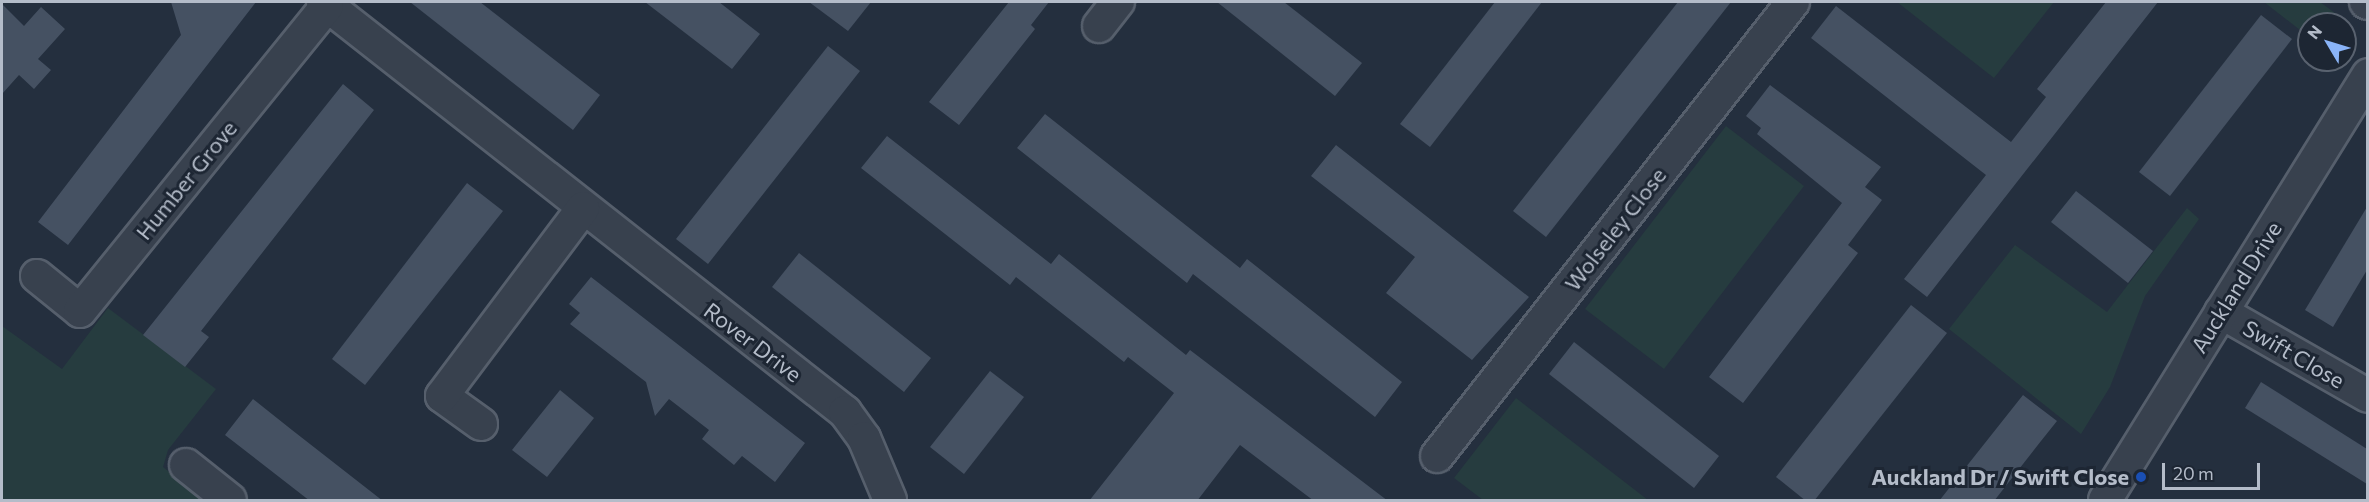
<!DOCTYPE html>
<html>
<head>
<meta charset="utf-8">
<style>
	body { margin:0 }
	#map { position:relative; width:2369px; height:502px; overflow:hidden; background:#242f3e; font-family:Commissioner,sans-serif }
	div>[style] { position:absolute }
	.green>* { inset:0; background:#263c3f }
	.building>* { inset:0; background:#455162 }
	.roads { filter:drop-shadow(2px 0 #565f6c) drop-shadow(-2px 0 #565f6c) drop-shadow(0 2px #565f6c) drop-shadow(0 -2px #565f6c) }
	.minor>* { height:32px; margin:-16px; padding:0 16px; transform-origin:16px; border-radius:16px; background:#38414e }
	.dots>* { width:16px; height:16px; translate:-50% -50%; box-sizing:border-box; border:3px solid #1d2633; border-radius:50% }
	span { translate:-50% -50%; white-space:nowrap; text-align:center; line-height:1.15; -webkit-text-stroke:6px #1d2633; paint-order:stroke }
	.street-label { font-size:22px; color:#b4bcc9 }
	.poi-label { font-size:22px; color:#b4bcc9; font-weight:700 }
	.right { translate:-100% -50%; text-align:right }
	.frame { position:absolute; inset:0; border:3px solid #b4bcc9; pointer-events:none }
	.north { position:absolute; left:2297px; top:12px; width:60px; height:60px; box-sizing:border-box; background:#1d2633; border:2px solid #59626f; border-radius:50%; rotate:308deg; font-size:16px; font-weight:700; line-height:24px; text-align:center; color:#b4bcc9 }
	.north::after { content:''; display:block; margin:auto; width:21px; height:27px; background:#8ab4f8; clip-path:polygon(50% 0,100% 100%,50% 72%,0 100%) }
	.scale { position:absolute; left:2162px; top:463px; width:98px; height:27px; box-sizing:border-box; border:3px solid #b4bcc9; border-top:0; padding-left:8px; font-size:18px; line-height:21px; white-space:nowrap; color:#b4bcc9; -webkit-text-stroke:4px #1d2633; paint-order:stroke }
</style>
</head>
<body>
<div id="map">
	<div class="green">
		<i style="clip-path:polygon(1897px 2px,2054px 2px,1994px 78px)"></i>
		<i style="clip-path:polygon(2264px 2px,2320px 2px,2347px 22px,2309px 24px,2309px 37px)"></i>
		<i style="clip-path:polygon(1726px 126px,1804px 186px,1664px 369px,1585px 309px)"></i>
		<i style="clip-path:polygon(2187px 208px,2199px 219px,2145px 296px,2110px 387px,2081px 434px,1949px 329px,2015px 245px,2107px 312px)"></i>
		<i style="clip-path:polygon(108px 308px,216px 389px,168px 450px,163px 467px,204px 500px,2px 500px,2px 326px,62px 369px)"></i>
		<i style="clip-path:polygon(1516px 398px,1648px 500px,1483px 500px,1454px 478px)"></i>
	</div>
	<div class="building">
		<i style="clip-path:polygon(171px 2px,256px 2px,68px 245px,38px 222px,181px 35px)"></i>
		<i style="clip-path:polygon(410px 2px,480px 2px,600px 95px,573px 130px)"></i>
		<i style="clip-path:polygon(645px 2px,719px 2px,760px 34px,732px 69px)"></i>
		<i style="clip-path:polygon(809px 2px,871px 2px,848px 31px)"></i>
		<i style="clip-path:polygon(1009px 2px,1049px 2px,1031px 25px,1035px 29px,959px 125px,929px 102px)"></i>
		<i style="clip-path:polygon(1217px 2px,1284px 2px,1362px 63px,1335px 96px)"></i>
		<i style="clip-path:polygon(1495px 2px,1542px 2px,1430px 147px,1400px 124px)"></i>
		<i style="clip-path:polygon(1678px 2px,1731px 2px,1546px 237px,1513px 211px)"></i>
		<i style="clip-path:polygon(2106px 2px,2158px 2px,1927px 297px,1904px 279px,1986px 175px,1811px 38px,1836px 6px,2011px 142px,2046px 97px,2037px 89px)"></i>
		<i style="clip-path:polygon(2px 4px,24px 26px,41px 7px,65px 29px,38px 59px,51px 70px,34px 89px,19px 75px,2px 94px)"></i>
		<i style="clip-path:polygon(2261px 15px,2292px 39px,2170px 196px,2139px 172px)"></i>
		<i style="clip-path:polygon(828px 46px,860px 71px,708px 264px,676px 239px)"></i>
		<i style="clip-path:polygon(343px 84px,374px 110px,201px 331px,209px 337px,185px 367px,143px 335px)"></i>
		<i style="clip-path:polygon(1770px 85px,1881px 167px,1865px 187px,1882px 200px,1848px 245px,1858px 253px,1743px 403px,1709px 377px,1842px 203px,1757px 134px,1761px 128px,1746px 116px)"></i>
		<i style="clip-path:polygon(1045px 114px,1240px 268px,1247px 259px,1402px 382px,1375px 417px,1193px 274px,1187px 283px,1017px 148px)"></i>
		<i style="clip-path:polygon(887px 136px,1051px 264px,1059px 254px,1186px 355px,1190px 350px,1388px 501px,1314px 501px,1240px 445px,1197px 501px,1089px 501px,1174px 393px,1128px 357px,1124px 362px,1016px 277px,1010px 285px,861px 168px)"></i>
		<i style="clip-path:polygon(1336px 145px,1529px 297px,1472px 360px,1386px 293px,1415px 257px,1311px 176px)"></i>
		<i style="clip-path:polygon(467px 183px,503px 211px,365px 385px,332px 359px)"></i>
		<i style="clip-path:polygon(2076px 191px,2153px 251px,2128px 283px,2051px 222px)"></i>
		<i style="clip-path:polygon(2367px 207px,2367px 270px,2333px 327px,2305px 310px)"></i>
		<i style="clip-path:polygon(799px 253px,931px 358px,904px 392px,772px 287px)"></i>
		<i style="clip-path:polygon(591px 277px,805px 443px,775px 482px,742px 456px,734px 465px,702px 439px,709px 430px,669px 399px,655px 416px,646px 382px,570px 324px,580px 313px,569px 304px)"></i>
		<i style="clip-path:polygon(1911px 305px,1947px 333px,1814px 501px,1806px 501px,1776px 477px)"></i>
		<i style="clip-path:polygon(1574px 342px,1719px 456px,1694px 488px,1549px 374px)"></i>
		<i style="clip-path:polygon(990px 371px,1024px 397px,964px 474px,930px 447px)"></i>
		<i style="clip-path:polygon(2261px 382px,2367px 449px,2367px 484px,2245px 408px)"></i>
		<i style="clip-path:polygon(560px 390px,594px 418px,547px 477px,512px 450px)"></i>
		<i style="clip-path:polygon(2023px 395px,2057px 421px,2041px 441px,1994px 501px,1939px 501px)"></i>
		<i style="clip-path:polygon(253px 399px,292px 430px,383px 501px,310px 501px,225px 435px)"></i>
	</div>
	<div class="roads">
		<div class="minor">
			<i style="left:323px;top:2px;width:664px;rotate:38.15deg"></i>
			<i style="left:845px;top:412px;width:32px;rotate:54deg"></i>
			<i style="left:864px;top:438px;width:67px;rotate:67.2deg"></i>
			<i style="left:2366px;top:2px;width:2px;rotate:27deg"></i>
			<i style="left:1099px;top:26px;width:31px;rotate:-52deg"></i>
			<i style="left:37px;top:276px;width:55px;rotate:39.1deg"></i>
			<i style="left:80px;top:311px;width:392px;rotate:-51deg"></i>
			<i style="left:2221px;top:312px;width:169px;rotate:29.7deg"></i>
			<i style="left:481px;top:424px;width:48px;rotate:-144.3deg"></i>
			<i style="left:442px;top:396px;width:235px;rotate:-53.1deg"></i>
			<i style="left:1437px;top:456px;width:577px;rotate:-51.9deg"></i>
			<i style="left:186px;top:465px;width:56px;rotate:38.5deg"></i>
			<i style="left:2105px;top:500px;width:500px;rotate:-58.2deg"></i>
		</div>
	</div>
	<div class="dots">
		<i style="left:2141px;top:477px;background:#1a4fb4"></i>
	</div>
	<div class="street-label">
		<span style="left:186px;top:180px;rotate:-51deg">Humber Grove</span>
		<span style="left:1615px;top:229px;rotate:-52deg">Wolseley Close</span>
		<span style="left:2236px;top:287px;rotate:-58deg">Auckland Drive</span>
		<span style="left:753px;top:342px;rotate:37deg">Rover Drive</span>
		<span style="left:2294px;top:354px;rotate:30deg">Swift Close</span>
	</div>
	<div class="poi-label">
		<span class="right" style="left:2129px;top:477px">Auckland Dr / Swift Close</span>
	</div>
	<div class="frame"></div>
	<div class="north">N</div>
	<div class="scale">20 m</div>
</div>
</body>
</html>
